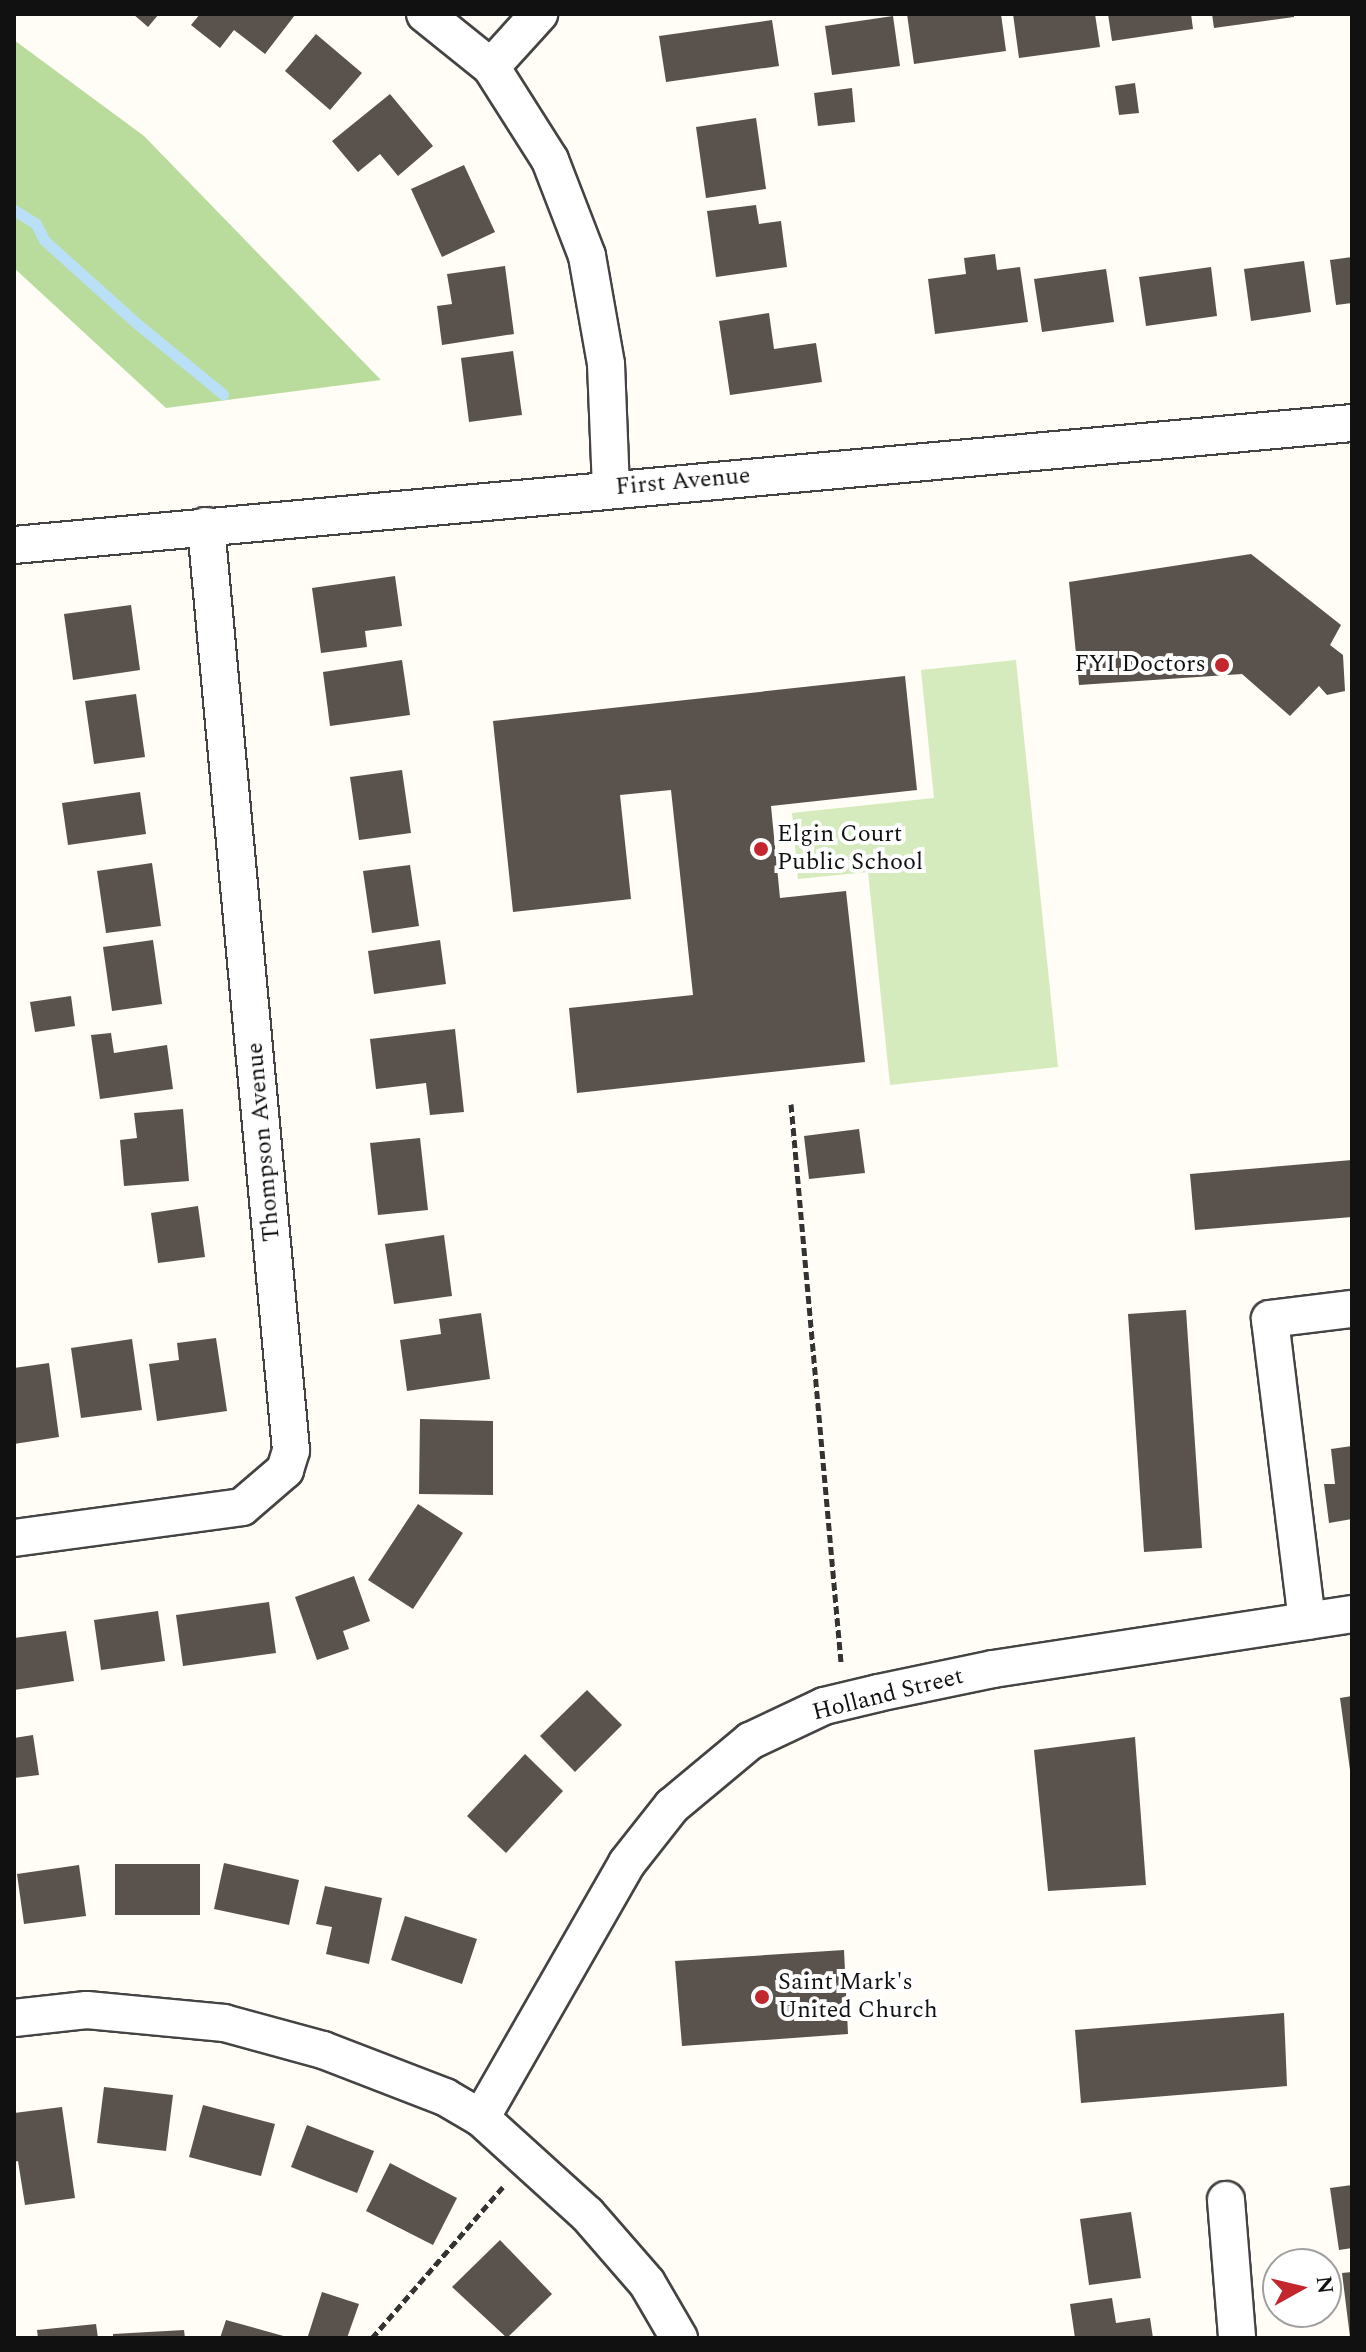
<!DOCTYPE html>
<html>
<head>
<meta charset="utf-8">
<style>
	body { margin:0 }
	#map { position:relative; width:1366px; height:2352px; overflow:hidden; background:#fffdf5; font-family:Spectral,serif }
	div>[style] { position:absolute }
	.green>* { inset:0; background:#d5ebbd }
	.forest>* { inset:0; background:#b9dc9c }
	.stream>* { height:11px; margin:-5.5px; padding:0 5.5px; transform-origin:5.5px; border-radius:5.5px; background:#b9e0f7 }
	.building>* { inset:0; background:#5a524d }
	.path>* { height:5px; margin-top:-2.5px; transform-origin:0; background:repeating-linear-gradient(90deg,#333 0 8px,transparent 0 12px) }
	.roads { filter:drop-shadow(2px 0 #444) drop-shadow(-2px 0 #444) drop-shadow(0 2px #444) drop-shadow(0 -2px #444) }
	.minor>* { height:36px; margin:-18px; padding:0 18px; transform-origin:18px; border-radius:18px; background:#fff }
	.dots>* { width:22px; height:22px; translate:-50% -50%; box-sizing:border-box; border:4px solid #fff; border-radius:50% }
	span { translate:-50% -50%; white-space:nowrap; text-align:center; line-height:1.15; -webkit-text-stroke:8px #fff; paint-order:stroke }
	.street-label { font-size:24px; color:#111 }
	.poi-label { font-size:24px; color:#111 }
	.right { translate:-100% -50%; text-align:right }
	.left { translate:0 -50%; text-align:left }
	.frame { position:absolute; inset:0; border:16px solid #111; pointer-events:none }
	.north { position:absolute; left:1262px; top:2248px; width:80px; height:80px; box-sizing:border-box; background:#fff; border:2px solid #a0a0a0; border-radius:50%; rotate:82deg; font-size:22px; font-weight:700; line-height:32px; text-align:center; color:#111 }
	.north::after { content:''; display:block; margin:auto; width:28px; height:36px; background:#c4262e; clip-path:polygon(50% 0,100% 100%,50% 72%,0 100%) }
</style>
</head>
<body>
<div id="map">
	<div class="green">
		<i style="clip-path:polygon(1016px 660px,1058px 1067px,890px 1085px,868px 872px,798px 879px,792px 813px,934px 798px,921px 670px)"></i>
	</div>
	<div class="forest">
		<i style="clip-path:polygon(14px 40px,144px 136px,381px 380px,166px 408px,14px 268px)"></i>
	</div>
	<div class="stream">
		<i style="left:14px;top:210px;width:26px;rotate:32deg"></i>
		<i style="left:36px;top:224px;width:18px;rotate:63deg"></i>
		<i style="left:44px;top:240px;width:122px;rotate:42deg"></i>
		<i style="left:135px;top:322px;width:114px;rotate:39.3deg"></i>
	</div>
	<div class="building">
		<i style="clip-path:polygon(133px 14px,159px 14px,148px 27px)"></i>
		<i style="clip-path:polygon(200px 14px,293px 14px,295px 15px,265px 54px,234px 30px,220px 48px,191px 25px)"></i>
		<i style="clip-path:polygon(907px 14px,1001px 14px,1006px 51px,914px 64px)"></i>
		<i style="clip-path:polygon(1013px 14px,1095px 14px,1100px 47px,1019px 58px)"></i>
		<i style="clip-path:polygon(1108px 14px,1191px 14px,1193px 29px,1112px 41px)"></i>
		<i style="clip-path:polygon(1212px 14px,1294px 14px,1294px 17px,1214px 28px)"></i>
		<i style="clip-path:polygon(893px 16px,900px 66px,832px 75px,825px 26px)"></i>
		<i style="clip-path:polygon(772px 20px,779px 66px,666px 82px,659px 36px)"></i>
		<i style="clip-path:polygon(316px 34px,362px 73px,330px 110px,285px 71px)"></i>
		<i style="clip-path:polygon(1135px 83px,1139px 113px,1119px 115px,1115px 86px)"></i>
		<i style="clip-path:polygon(852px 88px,855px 122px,818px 126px,814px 93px)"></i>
		<i style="clip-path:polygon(390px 94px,433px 146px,398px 176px,380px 154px,358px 172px,332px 141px)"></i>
		<i style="clip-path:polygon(756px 118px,766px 189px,706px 198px,696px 127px)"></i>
		<i style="clip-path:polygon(464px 165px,495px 232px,442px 257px,411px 189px)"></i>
		<i style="clip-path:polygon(756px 205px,759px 224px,781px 221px,787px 267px,716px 277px,707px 211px)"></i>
		<i style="clip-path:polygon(995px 254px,997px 270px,1020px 267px,1028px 322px,935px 334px,928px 279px,966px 274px,964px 258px)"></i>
		<i style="clip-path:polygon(1352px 257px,1352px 303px,1336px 305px,1330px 260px)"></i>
		<i style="clip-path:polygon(1304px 261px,1311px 312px,1251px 321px,1244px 269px)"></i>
		<i style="clip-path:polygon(505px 266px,514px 334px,442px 345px,437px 306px,452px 304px,447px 274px)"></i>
		<i style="clip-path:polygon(1211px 267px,1217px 316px,1146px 326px,1139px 277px)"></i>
		<i style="clip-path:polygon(1106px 269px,1114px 322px,1042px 332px,1034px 279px)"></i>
		<i style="clip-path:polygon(769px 313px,774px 349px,816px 343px,822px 382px,730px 395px,719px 321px)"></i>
		<i style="clip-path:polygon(513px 351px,522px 415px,469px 422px,461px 358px)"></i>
		<i style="clip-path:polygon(1251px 554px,1341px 625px,1330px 645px,1343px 655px,1345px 691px,1327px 695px,1319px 686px,1290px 716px,1242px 674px,1079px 685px,1069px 582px)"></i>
		<i style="clip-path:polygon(395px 576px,402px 626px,365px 631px,367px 647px,321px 653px,312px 588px)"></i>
		<i style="clip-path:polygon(131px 605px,140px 670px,73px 680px,64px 614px)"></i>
		<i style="clip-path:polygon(402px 660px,410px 715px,330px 726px,323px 672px)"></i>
		<i style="clip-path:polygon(905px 676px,917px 790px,771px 806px,780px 898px,846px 891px,865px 1062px,577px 1093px,569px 1008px,693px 995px,671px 790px,620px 795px,631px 899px,513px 912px,493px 721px)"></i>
		<i style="clip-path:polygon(136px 694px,145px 757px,94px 764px,85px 701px)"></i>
		<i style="clip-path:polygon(402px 770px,411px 833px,359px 840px,350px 777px)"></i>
		<i style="clip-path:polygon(140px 792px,146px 834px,68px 845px,62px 803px)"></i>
		<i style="clip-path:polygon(152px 863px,161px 926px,106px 933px,97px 871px)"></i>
		<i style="clip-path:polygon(410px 865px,419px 926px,372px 933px,363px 871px)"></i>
		<i style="clip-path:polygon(153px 940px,162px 1004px,112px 1011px,103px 947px)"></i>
		<i style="clip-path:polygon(440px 940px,446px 984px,374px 994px,368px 951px)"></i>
		<i style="clip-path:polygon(71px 996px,75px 1026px,35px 1032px,30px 1002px)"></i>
		<i style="clip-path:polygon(455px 1029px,464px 1112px,430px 1115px,426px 1083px,376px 1089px,370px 1039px)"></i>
		<i style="clip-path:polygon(111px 1033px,114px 1053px,167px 1045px,173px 1089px,100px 1099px,91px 1035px)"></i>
		<i style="clip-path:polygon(183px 1109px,189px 1181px,124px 1186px,120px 1140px,137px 1138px,134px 1113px)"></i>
		<i style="clip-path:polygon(859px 1129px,865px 1173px,809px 1179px,804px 1136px)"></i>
		<i style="clip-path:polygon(420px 1138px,428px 1210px,378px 1215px,370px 1143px)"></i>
		<i style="clip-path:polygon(1352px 1160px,1352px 1217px,1195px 1230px,1190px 1174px)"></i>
		<i style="clip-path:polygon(198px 1206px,205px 1257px,158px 1263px,151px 1213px)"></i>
		<i style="clip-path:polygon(444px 1235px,452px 1296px,394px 1304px,385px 1244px)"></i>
		<i style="clip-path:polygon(1186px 1310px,1202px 1548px,1144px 1552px,1128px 1314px)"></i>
		<i style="clip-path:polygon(481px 1313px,490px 1379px,407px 1391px,400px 1340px,441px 1334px,439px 1319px)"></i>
		<i style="clip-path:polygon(216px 1338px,227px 1411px,157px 1421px,149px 1364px,179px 1360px,177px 1343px)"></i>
		<i style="clip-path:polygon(132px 1339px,142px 1410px,81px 1418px,71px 1348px)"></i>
		<i style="clip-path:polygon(49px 1363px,59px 1437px,14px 1444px,14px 1368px)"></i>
		<i style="clip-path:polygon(420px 1419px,493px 1421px,493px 1495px,419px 1494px)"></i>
		<i style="clip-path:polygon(1352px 1446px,1352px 1519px,1329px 1523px,1324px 1484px,1335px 1484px,1331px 1449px)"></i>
		<i style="clip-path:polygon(418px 1504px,463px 1533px,413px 1609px,368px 1580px)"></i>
		<i style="clip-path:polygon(354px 1576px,370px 1621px,343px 1631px,349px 1649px,317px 1660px,295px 1597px)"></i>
		<i style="clip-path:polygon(269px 1602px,276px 1653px,183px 1666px,176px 1615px)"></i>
		<i style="clip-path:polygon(158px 1611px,165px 1661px,101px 1670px,94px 1620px)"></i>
		<i style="clip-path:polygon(66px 1631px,74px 1681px,14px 1690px,14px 1638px)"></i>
		<i style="clip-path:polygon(587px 1690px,622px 1725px,575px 1772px,540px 1736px)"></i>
		<i style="clip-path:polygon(1352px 1696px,1352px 1770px,1350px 1770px,1340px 1698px)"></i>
		<i style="clip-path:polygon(33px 1735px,39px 1775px,14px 1778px,14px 1738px)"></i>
		<i style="clip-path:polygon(1135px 1737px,1146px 1885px,1048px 1891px,1034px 1750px)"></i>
		<i style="clip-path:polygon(525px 1754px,563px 1791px,506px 1853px,467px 1816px)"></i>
		<i style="clip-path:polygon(224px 1863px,299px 1880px,289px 1925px,214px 1909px)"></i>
		<i style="clip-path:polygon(115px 1864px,200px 1864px,200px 1915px,115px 1915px)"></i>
		<i style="clip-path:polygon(79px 1865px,86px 1916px,24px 1924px,17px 1874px)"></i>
		<i style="clip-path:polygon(325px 1886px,382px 1898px,369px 1964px,326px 1954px,332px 1927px,316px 1924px)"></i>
		<i style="clip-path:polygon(405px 1916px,477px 1939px,462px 1984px,391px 1960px)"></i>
		<i style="clip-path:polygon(844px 1950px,848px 2034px,682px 2046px,675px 1961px)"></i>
		<i style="clip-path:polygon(1284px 2013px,1287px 2086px,1081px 2103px,1075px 2030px)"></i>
		<i style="clip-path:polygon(104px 2087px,173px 2095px,166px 2151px,97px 2143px)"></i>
		<i style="clip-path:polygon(203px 2105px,275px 2124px,261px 2176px,189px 2157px)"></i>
		<i style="clip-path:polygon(62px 2107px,75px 2198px,25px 2205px,18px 2161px,14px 2162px,14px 2113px)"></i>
		<i style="clip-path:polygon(307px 2125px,374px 2151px,357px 2193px,291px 2167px)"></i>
		<i style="clip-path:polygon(390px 2163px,457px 2198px,433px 2245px,366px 2211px)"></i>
		<i style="clip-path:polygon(1352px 2185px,1352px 2248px,1339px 2250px,1330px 2188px)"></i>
		<i style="clip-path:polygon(1131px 2212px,1141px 2278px,1089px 2285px,1080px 2219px)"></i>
		<i style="clip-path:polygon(500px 2240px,552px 2294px,507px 2338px,452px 2287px)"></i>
		<i style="clip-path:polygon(1352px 2272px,1352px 2336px,1350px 2337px,1342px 2273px)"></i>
		<i style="clip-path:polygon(322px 2292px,359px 2304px,347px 2338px,308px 2336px)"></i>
		<i style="clip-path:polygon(1112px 2298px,1116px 2323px,1150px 2318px,1153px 2338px,1075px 2338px,1070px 2304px)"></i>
		<i style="clip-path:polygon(226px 2320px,287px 2337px,287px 2338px,220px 2338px)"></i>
		<i style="clip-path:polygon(96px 2324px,98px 2338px,38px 2338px,37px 2330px)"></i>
		<i style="clip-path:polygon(184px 2330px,185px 2338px,113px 2338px,113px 2334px)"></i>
	</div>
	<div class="path">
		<i style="left:791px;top:1104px;width:560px;rotate:84.88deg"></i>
		<i style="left:372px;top:2338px;width:200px;rotate:-49.1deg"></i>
	</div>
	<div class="roads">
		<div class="minor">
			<i style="left:425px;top:14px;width:85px;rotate:38.8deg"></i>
			<i style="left:491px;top:67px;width:110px;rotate:57.6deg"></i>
			<i style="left:550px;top:160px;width:103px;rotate:68.9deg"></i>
			<i style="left:587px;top:256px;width:110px;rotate:80deg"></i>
			<i style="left:606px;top:364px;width:124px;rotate:87.7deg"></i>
			<i style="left:491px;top:67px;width:72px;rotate:-47.8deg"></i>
			<i style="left:14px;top:545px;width:1344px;rotate:-5.21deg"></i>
			<i style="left:14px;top:1538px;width:230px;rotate:-7.7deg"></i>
			<i style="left:242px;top:1507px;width:57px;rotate:-40.7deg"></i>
			<i style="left:285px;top:1470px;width:21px;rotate:-73deg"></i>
			<i style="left:291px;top:1450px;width:928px;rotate:-95.26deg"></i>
			<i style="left:1307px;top:1621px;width:304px;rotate:-97deg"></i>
			<i style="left:1270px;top:1319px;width:83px;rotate:-7deg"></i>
			<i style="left:14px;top:2018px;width:73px;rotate:-6.3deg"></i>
			<i style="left:87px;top:2010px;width:138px;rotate:5.4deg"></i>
			<i style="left:224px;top:2023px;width:103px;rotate:15.3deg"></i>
			<i style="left:323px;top:2050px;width:131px;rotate:21.1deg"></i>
			<i style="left:445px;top:2097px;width:42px;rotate:30.3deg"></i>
			<i style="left:481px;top:2118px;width:143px;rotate:42.2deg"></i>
			<i style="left:587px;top:2214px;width:91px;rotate:49deg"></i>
			<i style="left:647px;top:2283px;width:64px;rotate:59.8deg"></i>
			<i style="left:481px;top:2118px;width:294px;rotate:-60.2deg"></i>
			<i style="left:627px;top:1863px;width:73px;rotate:-51.7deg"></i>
			<i style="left:672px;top:1806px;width:102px;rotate:-39.8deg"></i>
			<i style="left:750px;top:1741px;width:82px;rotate:-25.3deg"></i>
			<i style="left:824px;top:1706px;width:56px;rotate:-13.5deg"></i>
			<i style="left:878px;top:1693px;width:117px;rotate:-11.8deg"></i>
			<i style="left:993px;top:1669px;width:363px;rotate:-8.7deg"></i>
			<i style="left:1226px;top:2200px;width:138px;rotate:85.4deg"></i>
		</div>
	</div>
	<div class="dots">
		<i style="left:1222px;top:665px;background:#c4262e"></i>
		<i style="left:761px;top:849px;background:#c4262e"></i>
		<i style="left:762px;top:1997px;background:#c4262e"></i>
	</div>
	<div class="street-label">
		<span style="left:683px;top:482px;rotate:-5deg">First Avenue</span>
		<span style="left:264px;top:1142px;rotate:-95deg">Thompson Avenue</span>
		<span style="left:888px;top:1695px;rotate:-14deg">Holland Street</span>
	</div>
	<div class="poi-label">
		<span class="right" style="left:1206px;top:665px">FYI Doctors</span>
		<span class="left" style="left:777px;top:849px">Elgin Court<br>Public School</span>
		<span class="left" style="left:778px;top:1997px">Saint Mark's<br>United Church</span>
	</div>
	<div class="frame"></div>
	<div class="north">N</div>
</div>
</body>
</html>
